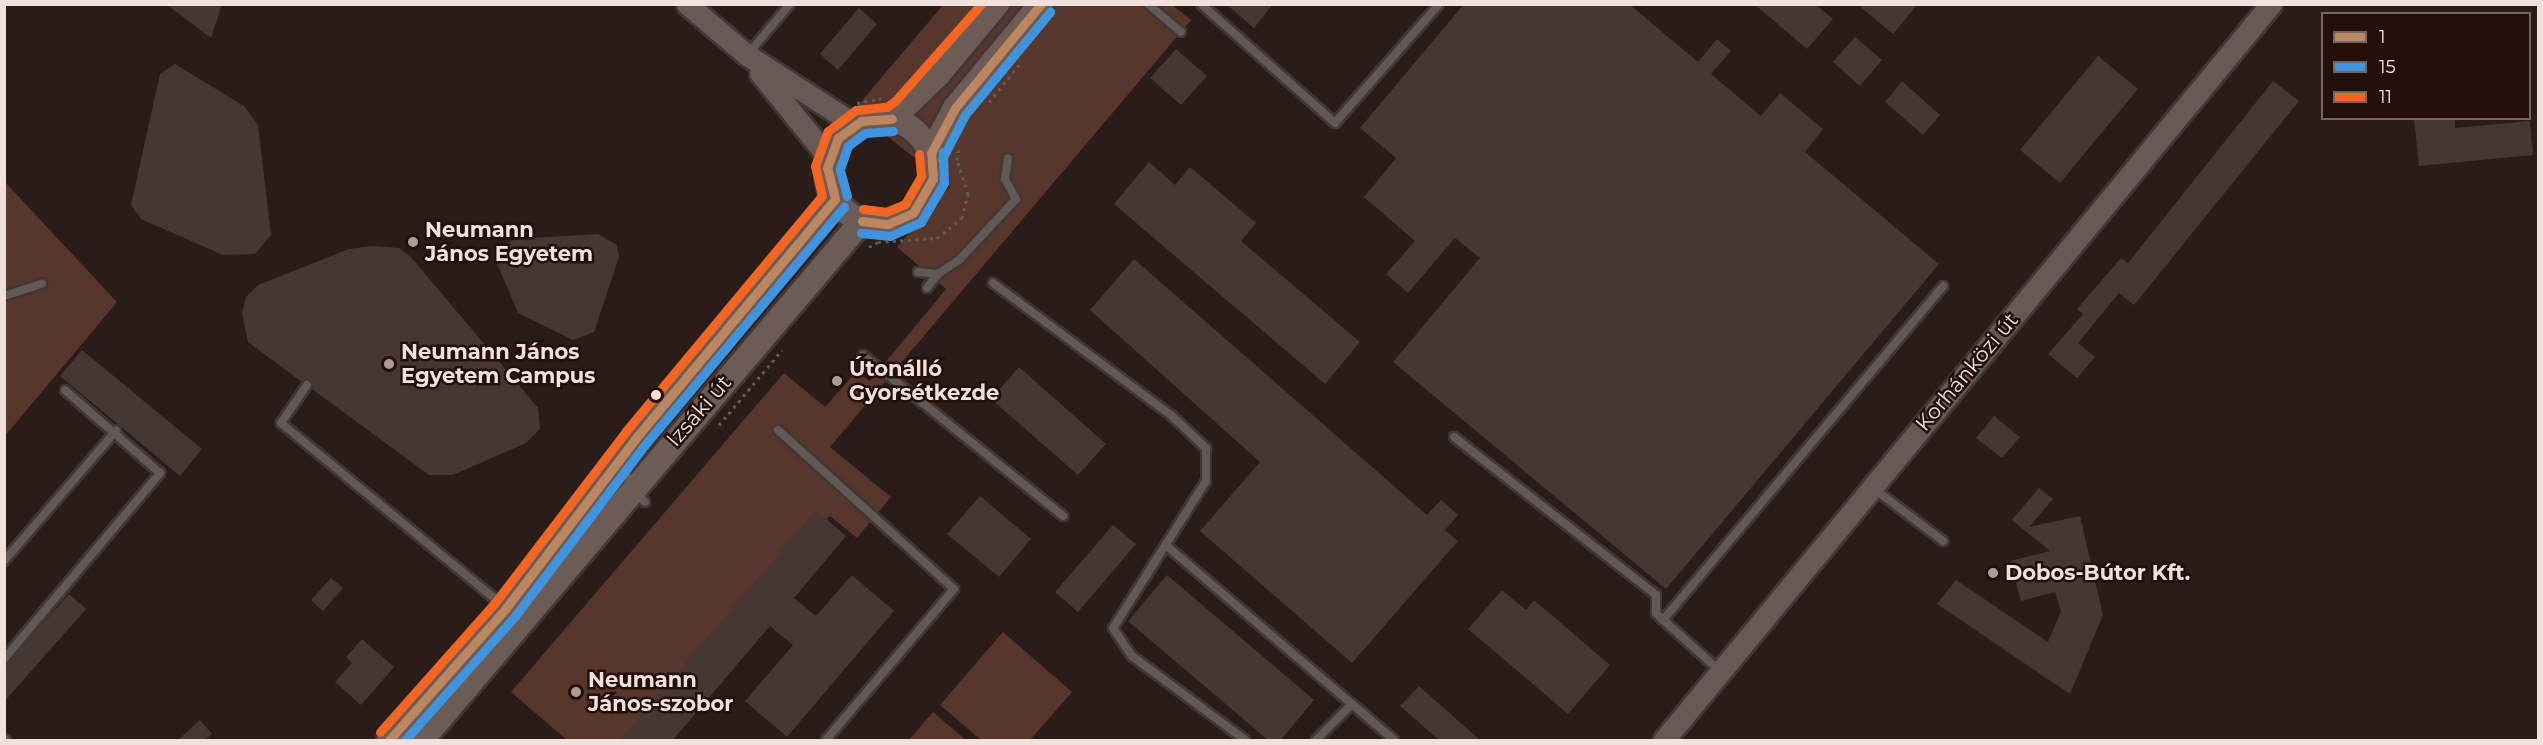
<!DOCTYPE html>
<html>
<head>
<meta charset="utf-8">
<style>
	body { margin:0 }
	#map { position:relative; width:2543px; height:745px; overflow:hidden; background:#291c19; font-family:Montserrat,sans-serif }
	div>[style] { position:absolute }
	.green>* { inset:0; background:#57362c }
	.building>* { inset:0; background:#463733 }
	.path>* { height:3px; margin-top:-1.5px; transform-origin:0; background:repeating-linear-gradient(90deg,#625956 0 3px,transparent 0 7.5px) }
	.roads { filter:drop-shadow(2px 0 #423735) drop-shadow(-2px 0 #423735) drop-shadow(0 2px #423735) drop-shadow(0 -2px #423735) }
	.lane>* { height:8px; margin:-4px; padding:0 4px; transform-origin:4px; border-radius:4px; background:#625855 }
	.secondary>* { height:21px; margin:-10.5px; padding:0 10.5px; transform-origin:10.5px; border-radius:10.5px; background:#675956 }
	.primary>* { height:24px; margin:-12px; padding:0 12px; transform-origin:12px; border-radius:12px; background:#6d5b56 }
	.primary>.ring { margin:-12px; padding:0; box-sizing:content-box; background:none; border:24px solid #6d5b56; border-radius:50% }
	.bus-1>* { height:9px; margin:-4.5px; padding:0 4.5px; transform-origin:4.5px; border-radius:4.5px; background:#bb8660 }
	.bus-2>* { height:9px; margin:-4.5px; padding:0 4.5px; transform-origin:4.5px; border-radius:4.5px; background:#4094de }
	.bus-3>* { height:9px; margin:-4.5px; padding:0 4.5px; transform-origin:4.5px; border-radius:4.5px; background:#f26522 }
	.dots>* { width:16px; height:16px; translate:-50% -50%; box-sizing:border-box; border:3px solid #24100a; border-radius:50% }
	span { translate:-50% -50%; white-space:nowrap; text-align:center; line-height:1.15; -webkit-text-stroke:5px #24100a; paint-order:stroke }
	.poi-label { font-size:21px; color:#f1e1dd; font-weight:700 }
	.left { translate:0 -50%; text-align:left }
	.street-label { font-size:21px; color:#f1e1dd }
	.frame { position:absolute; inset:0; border:6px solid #f1e1dd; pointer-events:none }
	.legend { position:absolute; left:2321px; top:12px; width:210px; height:108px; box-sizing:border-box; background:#24100a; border:2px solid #76645e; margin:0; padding:8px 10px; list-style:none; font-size:18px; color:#f1e1dd }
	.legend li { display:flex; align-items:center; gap:12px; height:30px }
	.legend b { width:30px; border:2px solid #76645e }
</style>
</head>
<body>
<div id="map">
	<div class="green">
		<i style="clip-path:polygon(943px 5px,1172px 5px,1191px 20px,830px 447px,891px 497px,857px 538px,830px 516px,739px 601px,641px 740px,567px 740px,511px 692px,784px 373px,825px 407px,856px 372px,870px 381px,946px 289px,897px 247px,950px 186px,854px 110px)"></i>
		<i style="clip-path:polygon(5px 182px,117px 302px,5px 436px)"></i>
		<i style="clip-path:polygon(1003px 632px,1072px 692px,1030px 740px,981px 740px,940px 705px)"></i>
		<i style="clip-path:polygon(933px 712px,966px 740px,909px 740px)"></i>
	</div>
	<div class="building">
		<i style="clip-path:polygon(166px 4px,222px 4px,211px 38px)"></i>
		<i style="clip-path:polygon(1226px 4px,1273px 4px,1254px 28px)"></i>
		<i style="clip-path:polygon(1464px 4px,1629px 4px,1698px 62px,1717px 39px,1731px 51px,1711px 74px,1761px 116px,1780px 93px,1823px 129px,1805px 152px,1939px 264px,1666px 589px,1393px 362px,1480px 258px,1455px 238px,1408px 293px,1386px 274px,1415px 241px,1364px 197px,1396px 158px,1360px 128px)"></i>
		<i style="clip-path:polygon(1754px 4px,1815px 4px,1833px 19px,1807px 49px)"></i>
		<i style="clip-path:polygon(1857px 4px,1918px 4px,1893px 34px)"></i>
		<i style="clip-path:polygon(859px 8px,877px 24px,838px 70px,820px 54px)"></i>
		<i style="clip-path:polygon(1855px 37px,1882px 60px,1860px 86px,1833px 62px)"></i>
		<i style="clip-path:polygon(1176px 49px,1207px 76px,1181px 105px,1150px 78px)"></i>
		<i style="clip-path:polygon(2098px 56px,2138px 89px,2060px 183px,2020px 150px)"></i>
		<i style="clip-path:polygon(175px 64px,244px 106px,258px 125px,271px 235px,255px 254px,223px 255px,141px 219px,131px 205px,160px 74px)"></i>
		<i style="clip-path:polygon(1902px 81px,1940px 115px,1923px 135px,1885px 102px)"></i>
		<i style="clip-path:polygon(2273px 81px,2299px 101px,2134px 305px,2119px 293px,2078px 343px,2095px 357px,2077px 378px,2048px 354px,2083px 314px,2077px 309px,2121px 258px,2128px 263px)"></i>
		<i style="clip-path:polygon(2455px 118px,2455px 128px,2530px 121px,2533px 155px,2419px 166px,2414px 119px)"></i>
		<i style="clip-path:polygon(1149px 162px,1175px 185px,1190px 167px,1256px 223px,1241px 241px,1360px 342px,1325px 384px,1114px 204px)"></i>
		<i style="clip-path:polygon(598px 234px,617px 245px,619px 257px,594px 332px,573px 340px,518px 313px,496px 261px,501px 246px,515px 239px)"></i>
		<i style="clip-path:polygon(372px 246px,399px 248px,411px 257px,538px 408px,540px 429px,526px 443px,453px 475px,429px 475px,312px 389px,311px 380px,302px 382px,248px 342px,242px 313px,246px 297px,258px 285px,349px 249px)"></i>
		<i style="clip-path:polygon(1134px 259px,1427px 515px,1441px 500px,1458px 515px,1445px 530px,1458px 541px,1352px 663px,1200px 531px,1260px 462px,1090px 310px)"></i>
		<i style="clip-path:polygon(82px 350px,202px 449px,180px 476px,60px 376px)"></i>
		<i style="clip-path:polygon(1019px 367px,1106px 444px,1078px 475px,991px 399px)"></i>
		<i style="clip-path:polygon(1994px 416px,2020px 437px,2002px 458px,1976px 438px)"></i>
		<i style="clip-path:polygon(2039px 488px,2053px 499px,2029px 527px,2080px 516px,2103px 615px,2070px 694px,1937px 604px,1956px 580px,2048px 642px,2061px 611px,2055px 592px,2021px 601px,2010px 561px,2050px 551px,2012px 520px)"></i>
		<i style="clip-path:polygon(980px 496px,1031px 539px,999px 577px,947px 534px)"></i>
		<i style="clip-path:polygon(816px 510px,846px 536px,794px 598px,816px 616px,852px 575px,894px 611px,787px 737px,745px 701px,793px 645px,770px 626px,672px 741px,619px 741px)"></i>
		<i style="clip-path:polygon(1113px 525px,1136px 544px,1078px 612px,1055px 592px)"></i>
		<i style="clip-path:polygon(1167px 575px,1314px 700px,1280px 741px,1269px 741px,1128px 621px)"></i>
		<i style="clip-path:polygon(331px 578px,343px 588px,323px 611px,311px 600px)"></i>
		<i style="clip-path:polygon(1502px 590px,1526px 610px,1534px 600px,1610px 665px,1568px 714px,1468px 629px)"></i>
		<i style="clip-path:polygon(69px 594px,86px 609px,4px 702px,4px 667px)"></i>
		<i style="clip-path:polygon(362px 639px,394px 667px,361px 705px,335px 682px,352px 663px,346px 657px)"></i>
		<i style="clip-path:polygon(1419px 686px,1481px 741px,1440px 741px,1400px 706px)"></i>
		<i style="clip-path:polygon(200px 720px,212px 734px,204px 741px,177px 741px)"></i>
	</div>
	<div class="path">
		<i style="left:989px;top:102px;width:48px;rotate:-51deg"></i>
		<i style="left:857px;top:103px;width:25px;rotate:-11deg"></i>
		<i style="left:869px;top:247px;width:10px;rotate:-29deg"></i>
		<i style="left:878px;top:242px;width:59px;rotate:-3.9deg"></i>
		<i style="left:937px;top:238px;width:32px;rotate:-39deg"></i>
		<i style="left:962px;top:218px;width:25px;rotate:-76deg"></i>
		<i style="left:968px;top:194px;width:36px;rotate:-108deg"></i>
		<i style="left:957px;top:160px;width:14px;rotate:-82deg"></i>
		<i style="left:719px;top:425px;width:98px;rotate:-50deg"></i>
	</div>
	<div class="roads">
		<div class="lane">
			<i style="left:1148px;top:4px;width:43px;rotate:40.3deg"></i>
			<i style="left:1201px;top:4px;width:179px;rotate:41.6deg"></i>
			<i style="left:1335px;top:123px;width:158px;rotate:-48.8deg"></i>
			<i style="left:748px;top:54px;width:65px;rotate:-50deg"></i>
			<i style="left:918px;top:272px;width:20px;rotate:6deg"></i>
			<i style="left:938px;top:274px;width:25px;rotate:-34deg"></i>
			<i style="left:959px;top:260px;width:83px;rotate:-46.9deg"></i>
			<i style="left:1016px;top:199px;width:23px;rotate:-119deg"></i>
			<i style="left:1005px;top:179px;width:21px;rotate:-82deg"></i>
			<i style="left:993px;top:283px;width:223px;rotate:36.6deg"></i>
			<i style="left:1172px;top:416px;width:47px;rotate:43.3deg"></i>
			<i style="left:1206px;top:448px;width:33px;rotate:90deg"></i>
			<i style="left:1206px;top:481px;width:174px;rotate:122.3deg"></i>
			<i style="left:1113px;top:628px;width:34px;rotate:56deg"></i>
			<i style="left:1132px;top:656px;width:141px;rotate:36.6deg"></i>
			<i style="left:927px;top:288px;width:18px;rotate:-52deg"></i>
			<i style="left:4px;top:296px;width:40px;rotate:-18deg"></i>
			<i style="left:863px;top:355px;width:257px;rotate:38.8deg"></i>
			<i style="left:307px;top:385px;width:46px;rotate:124.4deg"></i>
			<i style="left:281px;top:423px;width:288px;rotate:39.4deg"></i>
			<i style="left:778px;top:430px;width:237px;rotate:42.1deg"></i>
			<i style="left:954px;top:589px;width:198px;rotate:130.3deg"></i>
			<i style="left:1454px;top:437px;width:256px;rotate:38deg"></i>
			<i style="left:1656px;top:595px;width:18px;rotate:90deg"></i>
			<i style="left:1656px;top:613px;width:10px;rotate:45deg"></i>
			<i style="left:629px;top:461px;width:12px;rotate:104deg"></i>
			<i style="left:626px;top:473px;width:17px;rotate:73deg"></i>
			<i style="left:631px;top:489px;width:19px;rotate:43deg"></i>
			<i style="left:1873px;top:488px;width:88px;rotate:37.1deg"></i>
			<i style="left:1168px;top:547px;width:297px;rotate:40.5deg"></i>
			<i style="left:4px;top:561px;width:172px;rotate:-49.3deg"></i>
			<i style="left:4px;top:659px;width:243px;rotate:-50deg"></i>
			<i style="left:160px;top:473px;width:126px;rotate:-138.9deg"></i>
			<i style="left:1719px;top:670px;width:75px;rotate:-138.2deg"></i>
			<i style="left:1663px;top:620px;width:436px;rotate:-50deg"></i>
			<i style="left:4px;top:739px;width:2px;rotate:27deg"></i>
			<i style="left:1316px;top:740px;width:51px;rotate:-45deg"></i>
		</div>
		<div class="secondary">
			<i style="left:687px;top:4px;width:79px;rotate:40.4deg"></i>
			<i style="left:747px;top:55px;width:127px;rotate:32.8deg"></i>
			<i style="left:760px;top:73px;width:108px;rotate:51deg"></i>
			<i style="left:1664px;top:740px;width:954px;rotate:-50.49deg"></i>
		</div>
		<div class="primary">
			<i class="ring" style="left:827px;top:118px;width:82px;height:82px"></i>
			<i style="left:892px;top:119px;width:62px;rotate:-43.7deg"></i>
			<i style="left:937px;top:76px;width:94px;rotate:-50.2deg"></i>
			<i style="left:931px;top:153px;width:51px;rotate:-61.9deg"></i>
			<i style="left:955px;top:108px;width:135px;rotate:-50.4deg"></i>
			<i style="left:389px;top:740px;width:176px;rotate:-48.4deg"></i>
			<i style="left:506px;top:608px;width:213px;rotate:-52.6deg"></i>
			<i style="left:635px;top:439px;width:312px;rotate:-50.2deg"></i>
			<i style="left:422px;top:740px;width:680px;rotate:-49.71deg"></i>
		</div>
	</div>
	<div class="bus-1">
		<i style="left:931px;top:153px;width:51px;rotate:-61.9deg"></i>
		<i style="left:955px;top:108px;width:135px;rotate:-50.4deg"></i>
		<i style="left:835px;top:199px;width:32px;rotate:-104deg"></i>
		<i style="left:827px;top:168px;width:32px;rotate:-70deg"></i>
		<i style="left:838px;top:138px;width:29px;rotate:-36deg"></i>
		<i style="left:861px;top:121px;width:31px;rotate:-4deg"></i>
		<i style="left:862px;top:221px;width:26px;rotate:7deg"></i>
		<i style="left:888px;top:224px;width:27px;rotate:-24deg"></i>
		<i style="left:913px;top:213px;width:39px;rotate:-60deg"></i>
		<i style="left:933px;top:179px;width:26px;rotate:-94deg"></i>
		<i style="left:389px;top:740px;width:176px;rotate:-48.4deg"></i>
		<i style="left:506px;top:608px;width:213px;rotate:-52.6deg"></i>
		<i style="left:635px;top:439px;width:312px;rotate:-50.2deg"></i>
	</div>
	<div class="bus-2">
		<i style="left:942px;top:159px;width:50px;rotate:-62.4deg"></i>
		<i style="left:965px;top:115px;width:134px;rotate:-50.5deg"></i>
		<i style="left:847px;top:196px;width:28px;rotate:-105deg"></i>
		<i style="left:840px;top:169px;width:24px;rotate:-71deg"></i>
		<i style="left:848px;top:146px;width:21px;rotate:-37deg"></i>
		<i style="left:865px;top:133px;width:28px;rotate:-4deg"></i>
		<i style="left:861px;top:233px;width:29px;rotate:6deg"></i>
		<i style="left:890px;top:236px;width:34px;rotate:-24deg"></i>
		<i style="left:921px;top:222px;width:45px;rotate:-59.5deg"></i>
		<i style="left:944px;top:183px;width:31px;rotate:-92deg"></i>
		<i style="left:405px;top:740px;width:166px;rotate:-48.4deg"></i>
		<i style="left:515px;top:616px;width:213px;rotate:-52.8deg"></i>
		<i style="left:644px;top:446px;width:312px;rotate:-50.1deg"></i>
	</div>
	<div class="bus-3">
		<i style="left:863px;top:209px;width:23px;rotate:7deg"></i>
		<i style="left:886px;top:212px;width:21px;rotate:-23deg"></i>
		<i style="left:905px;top:204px;width:32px;rotate:-60deg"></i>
		<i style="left:921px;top:176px;width:22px;rotate:-95deg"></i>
		<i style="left:380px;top:732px;width:176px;rotate:-48.4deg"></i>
		<i style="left:497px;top:600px;width:213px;rotate:-52.6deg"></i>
		<i style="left:626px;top:431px;width:306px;rotate:-50.2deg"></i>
		<i style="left:822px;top:196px;width:31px;rotate:-103deg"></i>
		<i style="left:815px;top:166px;width:37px;rotate:-70deg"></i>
		<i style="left:828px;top:131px;width:35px;rotate:-37deg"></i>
		<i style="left:856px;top:110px;width:31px;rotate:-6deg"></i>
		<i style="left:887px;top:107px;width:10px;rotate:-37deg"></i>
		<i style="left:895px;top:101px;width:130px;rotate:-48.4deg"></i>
	</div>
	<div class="dots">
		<i style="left:413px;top:242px;background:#ab9c98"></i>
		<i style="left:389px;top:364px;background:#ab9c98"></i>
		<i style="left:837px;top:381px;background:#ab9c98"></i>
		<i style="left:656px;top:395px;background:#f1e1dd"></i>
		<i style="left:1993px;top:573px;background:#ab9c98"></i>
		<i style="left:576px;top:692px;background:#ab9c98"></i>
	</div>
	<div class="poi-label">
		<span class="left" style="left:425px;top:242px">Neumann<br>János Egyetem</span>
		<span class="left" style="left:401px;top:364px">Neumann János<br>Egyetem Campus</span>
		<span class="left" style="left:849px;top:381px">Útonálló<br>Gyorsétkezde</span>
		<span class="left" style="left:2005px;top:573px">Dobos-Bútor Kft.</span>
		<span class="left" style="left:588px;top:692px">Neumann<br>János-szobor</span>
	</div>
	<div class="street-label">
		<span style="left:1967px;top:372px;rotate:-50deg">Korhánközi út</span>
		<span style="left:699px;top:411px;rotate:-49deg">Izsáki út</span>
	</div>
	<div class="frame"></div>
	<ul class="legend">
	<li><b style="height:8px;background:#bb8660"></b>1</li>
	<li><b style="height:8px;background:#4094de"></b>15</li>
	<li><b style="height:8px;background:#f26522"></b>11</li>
	</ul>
</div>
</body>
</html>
